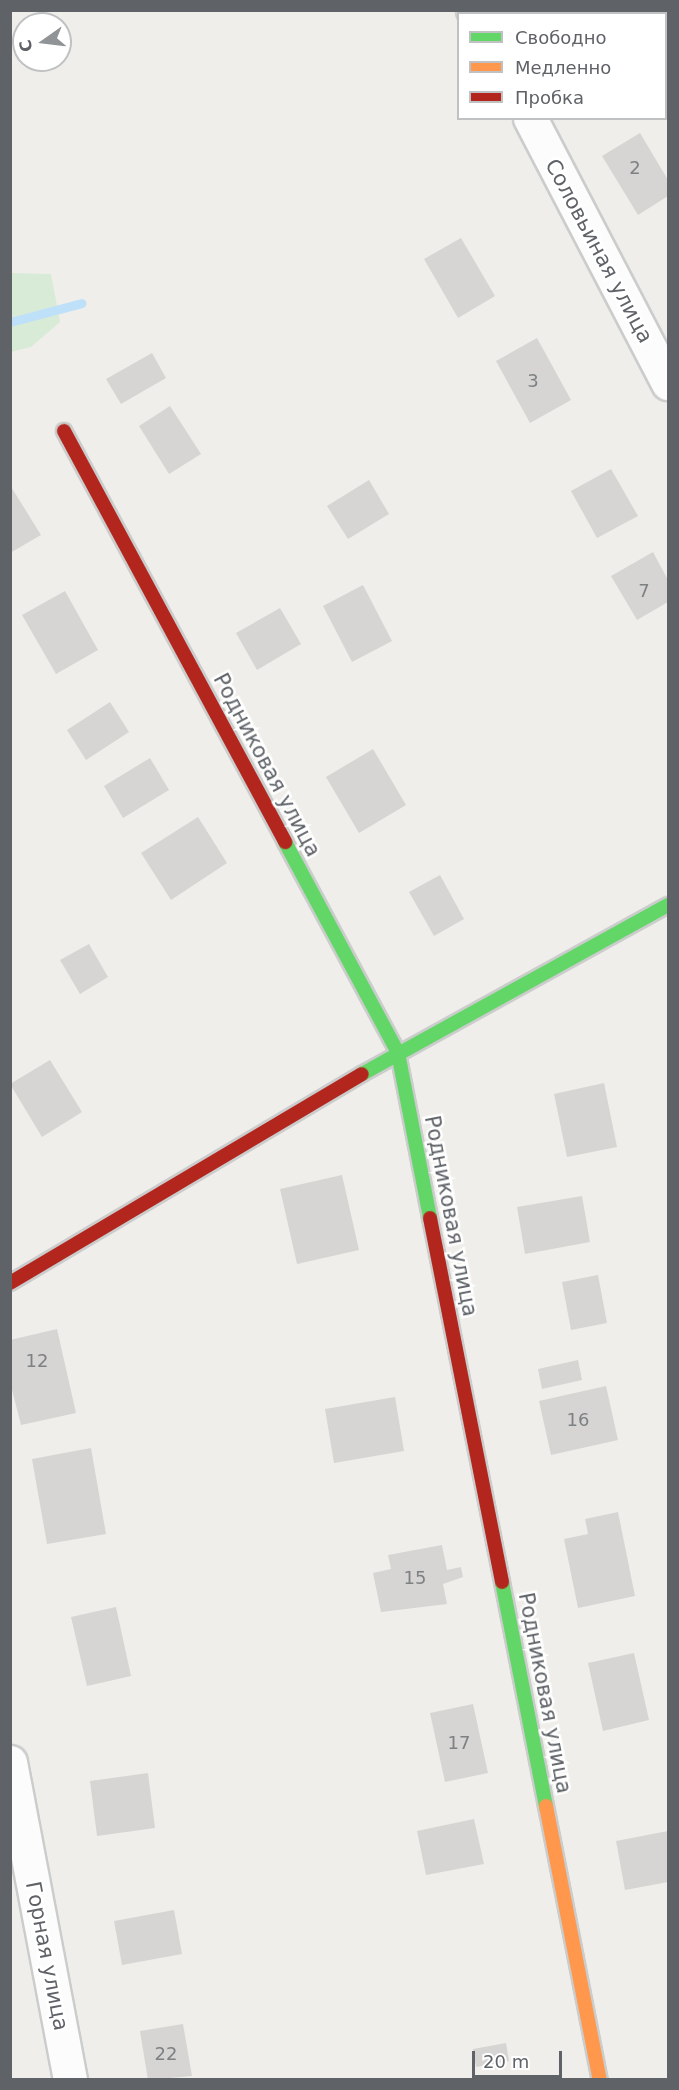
<!DOCTYPE html>
<html>
<head>
<meta charset="utf-8">
<style>
	body { margin:0 }
	#map { position:relative; width:679px; height:2090px; overflow:hidden; background:#efeeea; font-family:"DejaVu Sans",sans-serif }
	div>[style] { position:absolute }
	.green>* { inset:0; background:#d8ebd6 }
	.stream>* { height:9px; margin:-4.5px; padding:0 4.5px; transform-origin:4.5px; border-radius:4.5px; background:#bfe0f9 }
	.building>* { inset:0; background:#d6d5d3 }
	.roads { filter:drop-shadow(2px 0 #cbcccc) drop-shadow(-2px 0 #cbcccc) drop-shadow(0 2px #cbcccc) drop-shadow(0 -2px #cbcccc) }
	.street>* { height:33px; margin:-16.5px; padding:0 16.5px; transform-origin:16.5px; border-radius:16.5px; background:#fdfcfc }
	.fast>* { height:14px; margin:-7px; padding:0 7px; transform-origin:7px; border-radius:7px; background:#63d668 }
	.slow>* { height:14px; margin:-7px; padding:0 7px; transform-origin:7px; border-radius:7px; background:#ff974d }
	.jam>* { height:14px; margin:-7px; padding:0 7px; transform-origin:7px; border-radius:7px; background:#b3261e }
	span { translate:-50% -50%; white-space:nowrap; text-align:center; line-height:1.15; -webkit-text-stroke:5px #fff; paint-order:stroke }
	.number-label { font-size:18px; color:#7e8184 }
	.number-label span { -webkit-text-stroke-width:0 }
	.street-label { font-size:21px; color:#5f6368 }
	.frame { position:absolute; inset:0; border:12px solid #5f6368; pointer-events:none }
	.legend { position:absolute; left:457px; top:12px; width:210px; height:108px; box-sizing:border-box; background:#fff; border:2px solid #bfc1c3; margin:0; padding:8px 10px; list-style:none; font-size:18px; color:#5f6368 }
	.legend li { display:flex; align-items:center; gap:12px; height:30px }
	.legend b { width:30px; border:2px solid #bfc1c3 }
	.north { position:absolute; left:12px; top:12px; width:60px; height:60px; box-sizing:border-box; background:#fff; border:2px solid #bfc1c3; border-radius:50%; rotate:256deg; font-size:16px; font-weight:700; line-height:24px; text-align:center; color:#5f6368 }
	.north::after { content:''; display:block; margin:auto; width:21px; height:27px; background:#919496; clip-path:polygon(50% 0,100% 100%,50% 72%,0 100%) }
	.scale { position:absolute; left:472px; top:2051px; width:90px; height:27px; box-sizing:border-box; border:3px solid #5f6368; border-top:0; padding-left:8px; font-size:18px; line-height:21px; white-space:nowrap; color:#5f6368; -webkit-text-stroke:4px #fff; paint-order:stroke }
</style>
</head>
<body>
<div id="map">
	<div class="green">
		<i style="clip-path:polygon(11px 273px,51px 274px,60px 322px,31px 347px,11px 352px)"></i>
	</div>
	<div class="stream">
		<i style="left:10px;top:322px;width:74px;rotate:-14.8deg"></i>
	</div>
	<div class="building">
		<i style="clip-path:polygon(640px 133px,668px 180px,668px 196px,638px 215px,602px 156px)"></i>
		<i style="clip-path:polygon(461px 238px,495px 296px,458px 318px,424px 259px)"></i>
		<i style="clip-path:polygon(537px 338px,571px 400px,530px 423px,496px 361px)"></i>
		<i style="clip-path:polygon(152px 353px,166px 378px,121px 404px,106px 379px)"></i>
		<i style="clip-path:polygon(170px 406px,201px 454px,169px 474px,139px 426px)"></i>
		<i style="clip-path:polygon(611px 469px,638px 516px,597px 538px,571px 491px)"></i>
		<i style="clip-path:polygon(369px 480px,389px 514px,348px 539px,327px 506px)"></i>
		<i style="clip-path:polygon(10px 485px,41px 535px,10px 553px)"></i>
		<i style="clip-path:polygon(653px 552px,668px 580px,668px 602px,637px 620px,611px 576px)"></i>
		<i style="clip-path:polygon(363px 585px,392px 641px,352px 662px,323px 606px)"></i>
		<i style="clip-path:polygon(65px 591px,98px 650px,56px 674px,22px 615px)"></i>
		<i style="clip-path:polygon(280px 608px,301px 644px,257px 670px,236px 633px)"></i>
		<i style="clip-path:polygon(110px 702px,129px 732px,86px 760px,67px 730px)"></i>
		<i style="clip-path:polygon(373px 749px,406px 805px,359px 833px,326px 777px)"></i>
		<i style="clip-path:polygon(150px 758px,169px 790px,123px 818px,104px 786px)"></i>
		<i style="clip-path:polygon(198px 817px,227px 863px,171px 900px,141px 853px)"></i>
		<i style="clip-path:polygon(440px 875px,464px 919px,434px 936px,409px 892px)"></i>
		<i style="clip-path:polygon(89px 944px,108px 977px,80px 994px,60px 960px)"></i>
		<i style="clip-path:polygon(50px 1060px,82px 1112px,42px 1137px,10px 1084px)"></i>
		<i style="clip-path:polygon(604px 1083px,617px 1147px,567px 1157px,554px 1094px)"></i>
		<i style="clip-path:polygon(342px 1175px,359px 1250px,297px 1264px,280px 1189px)"></i>
		<i style="clip-path:polygon(582px 1196px,590px 1242px,525px 1254px,517px 1207px)"></i>
		<i style="clip-path:polygon(598px 1275px,607px 1323px,571px 1330px,562px 1282px)"></i>
		<i style="clip-path:polygon(57px 1329px,76px 1413px,21px 1425px,10px 1382px,10px 1340px)"></i>
		<i style="clip-path:polygon(578px 1360px,582px 1380px,542px 1389px,538px 1369px)"></i>
		<i style="clip-path:polygon(606px 1386px,618px 1440px,551px 1455px,539px 1401px)"></i>
		<i style="clip-path:polygon(395px 1397px,404px 1451px,334px 1463px,325px 1409px)"></i>
		<i style="clip-path:polygon(91px 1448px,106px 1534px,47px 1544px,32px 1459px)"></i>
		<i style="clip-path:polygon(618px 1512px,635px 1596px,578px 1608px,564px 1539px,588px 1534px,585px 1519px)"></i>
		<i style="clip-path:polygon(442px 1545px,447px 1570px,461px 1567px,463px 1577px,443px 1584px,447px 1604px,381px 1612px,373px 1573px,391px 1569px,388px 1555px)"></i>
		<i style="clip-path:polygon(116px 1607px,131px 1676px,87px 1686px,71px 1617px)"></i>
		<i style="clip-path:polygon(634px 1653px,649px 1720px,603px 1731px,588px 1663px)"></i>
		<i style="clip-path:polygon(473px 1704px,488px 1773px,445px 1782px,430px 1713px)"></i>
		<i style="clip-path:polygon(148px 1773px,155px 1828px,97px 1836px,90px 1781px)"></i>
		<i style="clip-path:polygon(474px 1819px,484px 1864px,426px 1875px,417px 1831px)"></i>
		<i style="clip-path:polygon(668px 1831px,668px 1882px,625px 1890px,616px 1841px)"></i>
		<i style="clip-path:polygon(174px 1910px,182px 1954px,122px 1965px,114px 1921px)"></i>
		<i style="clip-path:polygon(183px 2024px,192px 2076px,148px 2080px,140px 2031px)"></i>
		<i style="clip-path:polygon(506px 2043px,509px 2061px,476px 2067px,473px 2049px)"></i>
	</div>
	<div class="roads">
		<div class="street">
			<i style="left:473px;top:10px;width:4px;rotate:63deg"></i>
			<i style="left:530px;top:118px;width:299px;rotate:62.5deg"></i>
			<i style="left:10px;top:1762px;width:324px;rotate:79.3deg"></i>
		</div>
		<div class="fast">
			<i style="left:285px;top:842px;width:239px;rotate:61.8deg"></i>
			<i style="left:398px;top:1053px;width:168px;rotate:79deg"></i>
			<i style="left:362px;top:1074px;width:350px;rotate:-28.9deg"></i>
			<i style="left:502px;top:1582px;width:228px;rotate:78.9deg"></i>
		</div>
		<div class="slow">
			<i style="left:546px;top:1806px;width:279px;rotate:78.9deg"></i>
		</div>
		<div class="jam">
			<i style="left:64px;top:431px;width:467px;rotate:61.7deg"></i>
			<i style="left:430px;top:1218px;width:371px;rotate:78.8deg"></i>
			<i style="left:10px;top:1283px;width:409px;rotate:-30.7deg"></i>
		</div>
	</div>
	<div class="number-label">
		<span style="left:635px;top:168px">2</span>
		<span style="left:533px;top:381px">3</span>
		<span style="left:644px;top:591px">7</span>
		<span style="left:37px;top:1361px">12</span>
		<span style="left:578px;top:1420px">16</span>
		<span style="left:415px;top:1578px">15</span>
		<span style="left:459px;top:1743px">17</span>
		<span style="left:166px;top:2054px">22</span>
	</div>
	<div class="street-label">
		<span style="left:599px;top:251px;rotate:62deg">Соловьиная улица</span>
		<span style="left:267px;top:765px;rotate:62deg">Родниковая улица</span>
		<span style="left:451px;top:1216px;rotate:79deg">Родниковая улица</span>
		<span style="left:545px;top:1693px;rotate:79deg">Родниковая улица</span>
		<span style="left:47px;top:1956px;rotate:79deg">Горная улица</span>
	</div>
	<div class="frame"></div>
	<ul class="legend">
	<li><b style="height:8px;background:#63d668"></b>Свободно</li>
	<li><b style="height:8px;background:#ff974d"></b>Медленно</li>
	<li><b style="height:8px;background:#b3261e"></b>Пробка</li>
	</ul>
	<div class="north">С</div>
	<div class="scale">20 m</div>
</div>
</body>
</html>
